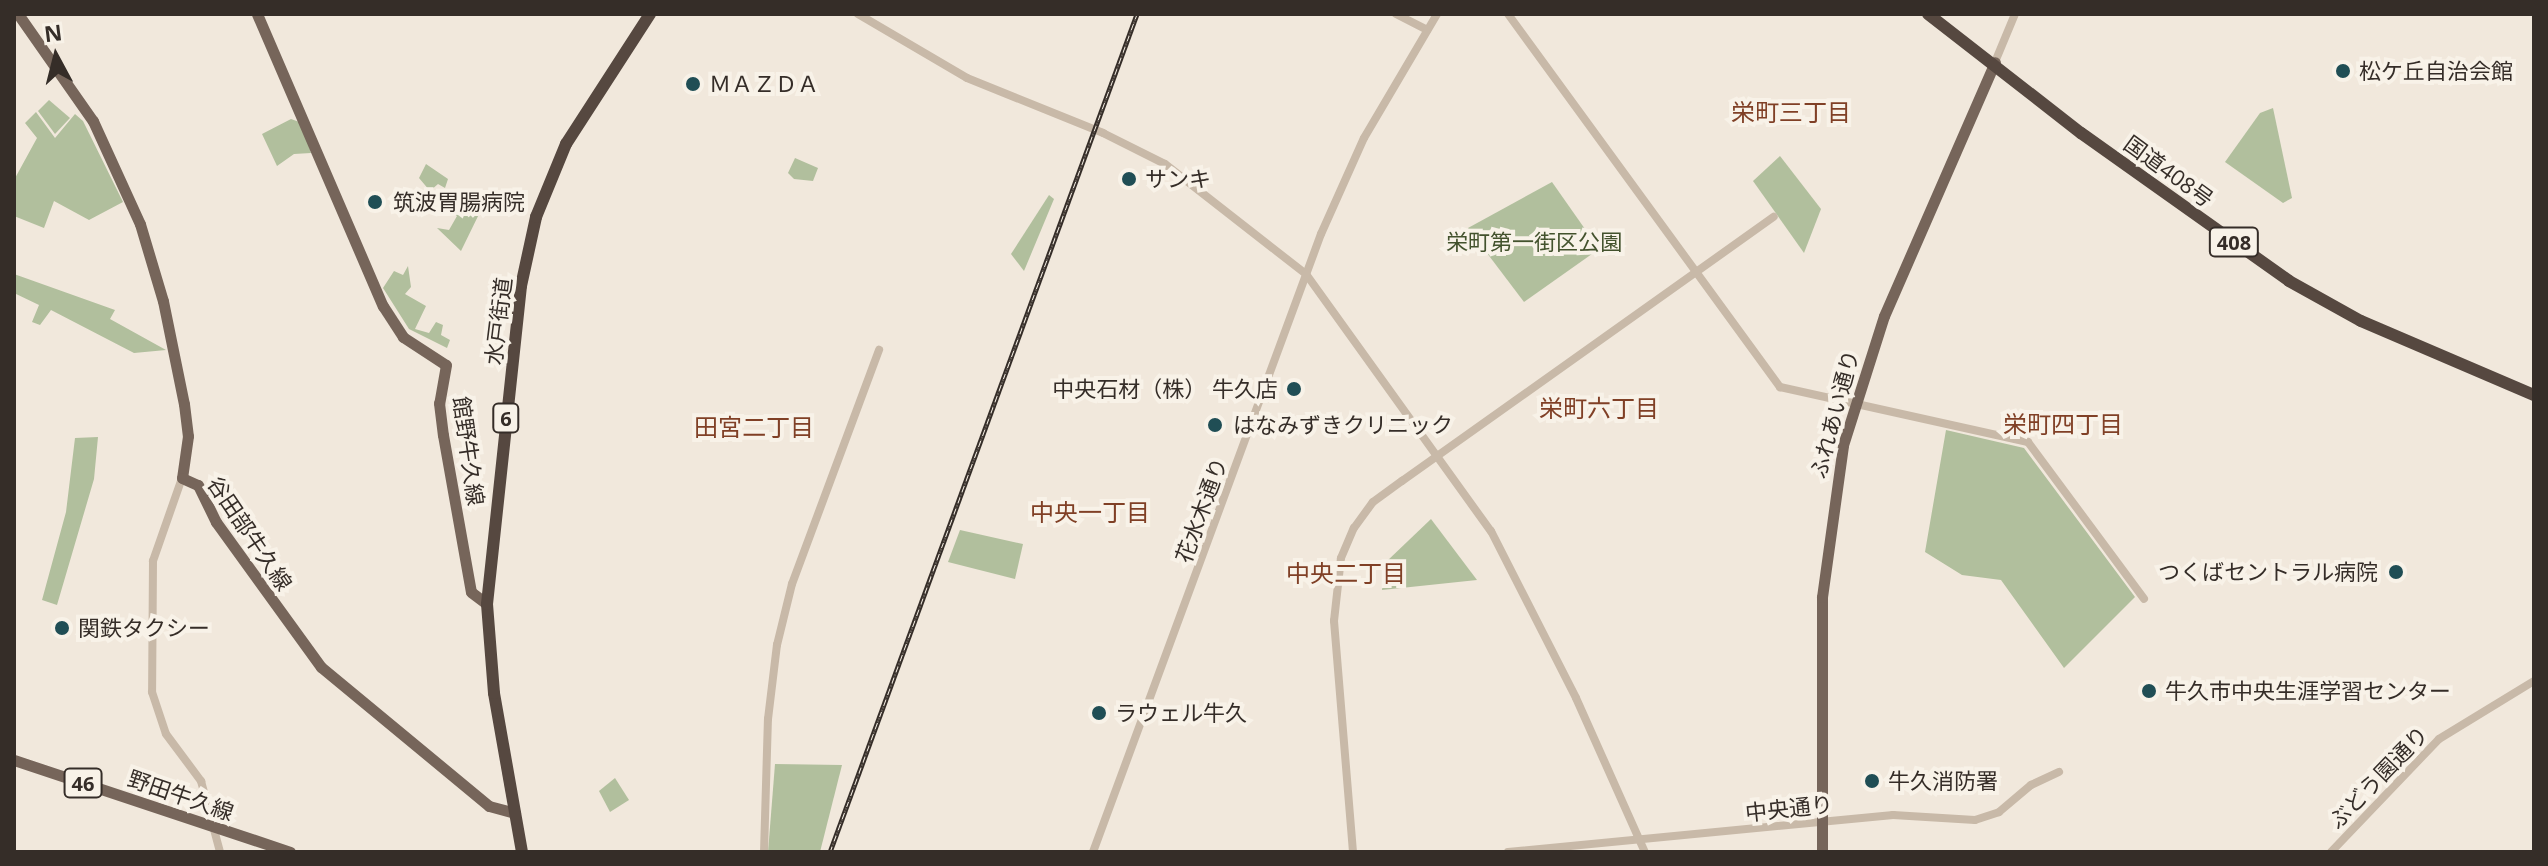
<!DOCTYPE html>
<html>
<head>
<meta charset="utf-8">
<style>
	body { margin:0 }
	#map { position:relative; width:2548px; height:866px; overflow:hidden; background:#f1e8dc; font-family:"Open Sans","Noto Sans JP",sans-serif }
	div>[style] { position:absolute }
	.green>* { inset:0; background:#b1bf9d }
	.minor>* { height:8px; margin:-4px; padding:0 4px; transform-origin:4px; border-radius:4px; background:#c8b9a8 }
	.major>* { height:11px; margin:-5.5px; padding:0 5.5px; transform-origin:5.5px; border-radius:5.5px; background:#76655a }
	.highway>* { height:12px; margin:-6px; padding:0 6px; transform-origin:6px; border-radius:6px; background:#564840 }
	.rail>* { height:5px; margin-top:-2.5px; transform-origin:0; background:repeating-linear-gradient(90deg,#f8f2e8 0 6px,#352d28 0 12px); box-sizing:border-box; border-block:2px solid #352d28 }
	.dots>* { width:22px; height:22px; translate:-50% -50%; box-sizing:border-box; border:4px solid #f8f2e8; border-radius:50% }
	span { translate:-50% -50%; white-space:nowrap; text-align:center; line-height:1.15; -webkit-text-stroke:8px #f8f2e8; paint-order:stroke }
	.shield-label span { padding:2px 6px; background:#f8f2e8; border:2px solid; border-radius:6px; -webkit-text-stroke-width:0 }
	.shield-label { font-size:20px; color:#352d28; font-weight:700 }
	.poi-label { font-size:22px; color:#352d28 }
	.left { translate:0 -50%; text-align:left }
	.right { translate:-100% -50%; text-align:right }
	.street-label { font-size:22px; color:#352d28 }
	.park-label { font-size:22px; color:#43522d }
	.neighbourhood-label { font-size:24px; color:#804026 }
	.frame { position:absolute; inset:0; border:16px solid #352d28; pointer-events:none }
	.north { position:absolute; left:16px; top:16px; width:80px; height:80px; -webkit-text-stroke:6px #f8f2e8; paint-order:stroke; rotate:353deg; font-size:22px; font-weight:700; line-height:32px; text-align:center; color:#352d28 }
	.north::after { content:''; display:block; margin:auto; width:28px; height:36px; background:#352d28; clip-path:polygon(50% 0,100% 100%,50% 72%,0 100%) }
</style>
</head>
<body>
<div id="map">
	<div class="green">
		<i style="clip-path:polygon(49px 100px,70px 118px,55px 134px,38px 111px)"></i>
		<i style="clip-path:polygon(2273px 108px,2292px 198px,2283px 203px,2225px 162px,2260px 113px)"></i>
		<i style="clip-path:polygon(36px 112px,55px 138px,75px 114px,83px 121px,123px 202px,89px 220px,54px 201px,44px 228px,14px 216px,14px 180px,37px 138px,25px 123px)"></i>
		<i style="clip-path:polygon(291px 119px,302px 123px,311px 153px,294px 154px,277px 166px,262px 134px)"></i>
		<i style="clip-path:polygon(1780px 156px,1821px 209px,1804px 253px,1753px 181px)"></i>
		<i style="clip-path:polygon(795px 158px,818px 168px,813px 181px,794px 179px,788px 173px)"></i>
		<i style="clip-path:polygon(426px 164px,448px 179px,445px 188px,438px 184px,430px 191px,419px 178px)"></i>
		<i style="clip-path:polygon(1552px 182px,1599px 249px,1524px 302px,1468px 228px)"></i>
		<i style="clip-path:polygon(444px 191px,481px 210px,461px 251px,437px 228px,449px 230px,457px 216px,444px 206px)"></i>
		<i style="clip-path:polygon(1049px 195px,1054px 199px,1024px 271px,1011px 254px)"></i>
		<i style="clip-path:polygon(408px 266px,411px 287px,405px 294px,426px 306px,415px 329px,429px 333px,436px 322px,443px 325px,441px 335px,450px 340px,447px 348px,409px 329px,383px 288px,394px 271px,403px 275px)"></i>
		<i style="clip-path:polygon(14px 274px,115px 310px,110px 319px,166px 350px,134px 353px,51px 310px,40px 325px,32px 322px,39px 305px,14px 293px)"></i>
		<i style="clip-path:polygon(1946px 430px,2024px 448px,2135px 597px,2064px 668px,2001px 580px,1962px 575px,1925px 552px)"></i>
		<i style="clip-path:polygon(98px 437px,94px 479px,57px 605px,42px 600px,66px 512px,75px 438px)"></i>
		<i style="clip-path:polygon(1431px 519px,1477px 580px,1382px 590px,1386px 562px)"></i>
		<i style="clip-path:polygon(960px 530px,1023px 544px,1015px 579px,948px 562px)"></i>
		<i style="clip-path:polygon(775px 764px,842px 765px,820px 852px,768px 852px)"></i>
		<i style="clip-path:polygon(615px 778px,629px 800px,610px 812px,599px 791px)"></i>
	</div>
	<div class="minor">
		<i style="left:858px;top:14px;width:126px;rotate:30.4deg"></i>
		<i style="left:967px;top:78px;width:147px;rotate:22deg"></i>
		<i style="left:1103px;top:133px;width:69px;rotate:26.6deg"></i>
		<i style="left:1165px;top:164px;width:179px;rotate:38deg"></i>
		<i style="left:1306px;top:274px;width:317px;rotate:54.3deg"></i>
		<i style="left:1491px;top:531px;width:187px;rotate:63deg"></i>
		<i style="left:1576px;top:698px;width:169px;rotate:65.9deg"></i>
		<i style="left:1396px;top:14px;width:35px;rotate:27deg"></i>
		<i style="left:1508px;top:14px;width:462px;rotate:53.9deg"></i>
		<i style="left:1780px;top:387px;width:254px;rotate:12.5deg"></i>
		<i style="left:2028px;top:442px;width:195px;rotate:53.5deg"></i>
		<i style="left:1995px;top:62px;width:52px;rotate:-67.4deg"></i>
		<i style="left:182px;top:478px;width:88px;rotate:109.3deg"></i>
		<i style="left:153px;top:561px;width:131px;rotate:90.4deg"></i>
		<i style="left:152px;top:692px;width:44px;rotate:71.6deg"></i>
		<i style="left:166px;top:734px;width:59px;rotate:53.3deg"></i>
		<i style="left:201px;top:781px;width:73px;rotate:75deg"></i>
		<i style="left:764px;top:852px;width:133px;rotate:-88.3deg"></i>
		<i style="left:768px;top:719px;width:75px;rotate:-83.1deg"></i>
		<i style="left:777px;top:645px;width:63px;rotate:-76.2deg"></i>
		<i style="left:792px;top:584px;width:250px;rotate:-69.6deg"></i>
		<i style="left:1093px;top:852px;width:659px;rotate:-69.75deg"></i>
		<i style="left:1321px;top:234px;width:105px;rotate:-65.9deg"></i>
		<i style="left:1364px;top:138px;width:144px;rotate:-59.5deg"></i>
		<i style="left:1353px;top:852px;width:232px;rotate:-94.7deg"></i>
		<i style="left:1334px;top:621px;width:63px;rotate:-83.7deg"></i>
		<i style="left:1341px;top:558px;width:33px;rotate:-67deg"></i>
		<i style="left:1354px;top:528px;width:32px;rotate:-54deg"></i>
		<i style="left:1373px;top:502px;width:36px;rotate:-36deg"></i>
		<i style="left:1402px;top:481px;width:456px;rotate:-35.4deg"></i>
		<i style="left:1508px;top:852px;width:387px;rotate:-5.5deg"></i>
		<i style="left:1893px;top:815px;width:82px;rotate:3.5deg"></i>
		<i style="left:1975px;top:820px;width:25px;rotate:-18deg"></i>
		<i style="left:1999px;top:812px;width:42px;rotate:-40.2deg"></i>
		<i style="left:2031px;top:785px;width:31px;rotate:-25deg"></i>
		<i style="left:2331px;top:852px;width:156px;rotate:-46.3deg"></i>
		<i style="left:2439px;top:739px;width:111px;rotate:-31.4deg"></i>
	</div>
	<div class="major">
		<i style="left:18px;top:14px;width:131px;rotate:55deg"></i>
		<i style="left:93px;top:121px;width:113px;rotate:65.5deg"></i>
		<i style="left:140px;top:224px;width:80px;rotate:73.4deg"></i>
		<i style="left:163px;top:301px;width:105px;rotate:78.5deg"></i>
		<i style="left:184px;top:404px;width:32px;rotate:83deg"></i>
		<i style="left:188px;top:436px;width:42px;rotate:98.1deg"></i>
		<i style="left:182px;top:478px;width:17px;rotate:24deg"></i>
		<i style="left:198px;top:485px;width:41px;rotate:64.1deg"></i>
		<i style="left:216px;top:522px;width:179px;rotate:54.1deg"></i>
		<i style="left:321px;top:667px;width:218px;rotate:39.6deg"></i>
		<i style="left:489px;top:806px;width:27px;rotate:15deg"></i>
		<i style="left:257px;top:14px;width:318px;rotate:66.7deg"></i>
		<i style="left:383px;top:306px;width:37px;rotate:57deg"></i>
		<i style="left:403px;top:337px;width:51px;rotate:33.1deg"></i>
		<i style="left:446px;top:365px;width:39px;rotate:100deg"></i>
		<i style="left:439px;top:403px;width:32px;rotate:83deg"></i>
		<i style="left:443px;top:435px;width:159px;rotate:79.9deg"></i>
		<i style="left:471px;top:592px;width:20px;rotate:37deg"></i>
		<i style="left:14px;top:760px;width:291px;rotate:18.4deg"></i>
		<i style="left:1822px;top:852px;width:255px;rotate:-90deg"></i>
		<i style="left:1822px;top:597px;width:153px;rotate:-82.1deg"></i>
		<i style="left:1843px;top:445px;width:135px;rotate:-72.4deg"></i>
		<i style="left:1884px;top:316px;width:277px;rotate:-66.4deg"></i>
	</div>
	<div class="highway">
		<i style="left:1928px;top:14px;width:194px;rotate:37.9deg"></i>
		<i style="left:2081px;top:133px;width:255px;rotate:35.4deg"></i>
		<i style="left:2289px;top:281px;width:82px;rotate:29.1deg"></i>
		<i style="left:2361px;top:321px;width:188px;rotate:23.2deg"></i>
		<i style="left:522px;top:852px;width:161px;rotate:-100deg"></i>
		<i style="left:494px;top:693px;width:89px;rotate:-94.5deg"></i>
		<i style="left:487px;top:604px;width:320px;rotate:-83.9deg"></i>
		<i style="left:521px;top:286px;width:71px;rotate:-77.7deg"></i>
		<i style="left:536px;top:217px;width:79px;rotate:-67.7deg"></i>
		<i style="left:566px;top:144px;width:155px;rotate:-57.1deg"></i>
	</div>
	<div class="rail">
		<i style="left:830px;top:852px;width:892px;rotate:-69.88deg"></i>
	</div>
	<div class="dots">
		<i style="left:2343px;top:71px;background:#204e55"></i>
		<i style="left:693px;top:84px;background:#204e55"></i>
		<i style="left:1129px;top:179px;background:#204e55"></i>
		<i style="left:375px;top:202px;background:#204e55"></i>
		<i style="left:1294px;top:389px;background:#204e55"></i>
		<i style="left:1215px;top:425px;background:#204e55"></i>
		<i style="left:2396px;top:572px;background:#204e55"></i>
		<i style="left:62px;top:628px;background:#204e55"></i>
		<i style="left:2149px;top:691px;background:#204e55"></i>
		<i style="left:1099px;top:713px;background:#204e55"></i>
		<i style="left:1872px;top:781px;background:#204e55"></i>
	</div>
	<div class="shield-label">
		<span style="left:2234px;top:242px">408</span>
		<span style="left:506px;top:418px">6</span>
		<span style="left:83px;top:783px">46</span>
	</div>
	<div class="poi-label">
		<span class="left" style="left:2359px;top:71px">松ケ丘自治会館</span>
		<span class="left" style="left:709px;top:84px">ＭＡＺＤＡ</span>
		<span class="left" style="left:1145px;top:179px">サンキ</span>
		<span class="left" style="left:393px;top:202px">筑波胃腸病院</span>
		<span class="right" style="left:1278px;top:389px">中央石材（株） 牛久店</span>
		<span class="left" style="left:1233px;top:425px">はなみずきクリニック</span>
		<span class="right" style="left:2378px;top:572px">つくばセントラル病院</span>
		<span class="left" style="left:78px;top:628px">関鉄タクシー</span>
		<span class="left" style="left:2165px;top:691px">牛久市中央生涯学習センター</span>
		<span class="left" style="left:1115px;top:713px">ラウェル牛久</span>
		<span class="left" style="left:1888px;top:781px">牛久消防署</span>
	</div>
	<div class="street-label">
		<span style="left:2169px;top:171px;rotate:36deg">国道408号</span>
		<span style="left:498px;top:321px;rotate:-83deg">水戸街道</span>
		<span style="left:1834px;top:414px;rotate:-75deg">ふれあい通り</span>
		<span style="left:469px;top:451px;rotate:82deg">館野牛久線</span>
		<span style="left:1201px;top:510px;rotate:-70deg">花水木通り</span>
		<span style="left:250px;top:533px;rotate:56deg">谷田部牛久線</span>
		<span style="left:2378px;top:777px;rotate:-46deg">ぶどう園通り</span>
		<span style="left:181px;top:795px;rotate:19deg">野田牛久線</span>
		<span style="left:1789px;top:808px;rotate:-6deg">中央通り</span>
	</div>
	<div class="park-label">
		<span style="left:1534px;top:242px">栄町第一街区公園</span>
	</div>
	<div class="neighbourhood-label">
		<span style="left:1791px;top:112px">栄町三丁目</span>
		<span style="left:1599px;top:408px">栄町六丁目</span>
		<span style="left:2063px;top:424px">栄町四丁目</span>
		<span style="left:754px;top:427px">田宮二丁目</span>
		<span style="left:1090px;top:512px">中央一丁目</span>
		<span style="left:1346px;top:573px">中央二丁目</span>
	</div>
	<div class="frame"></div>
	<div class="north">N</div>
</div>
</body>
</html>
